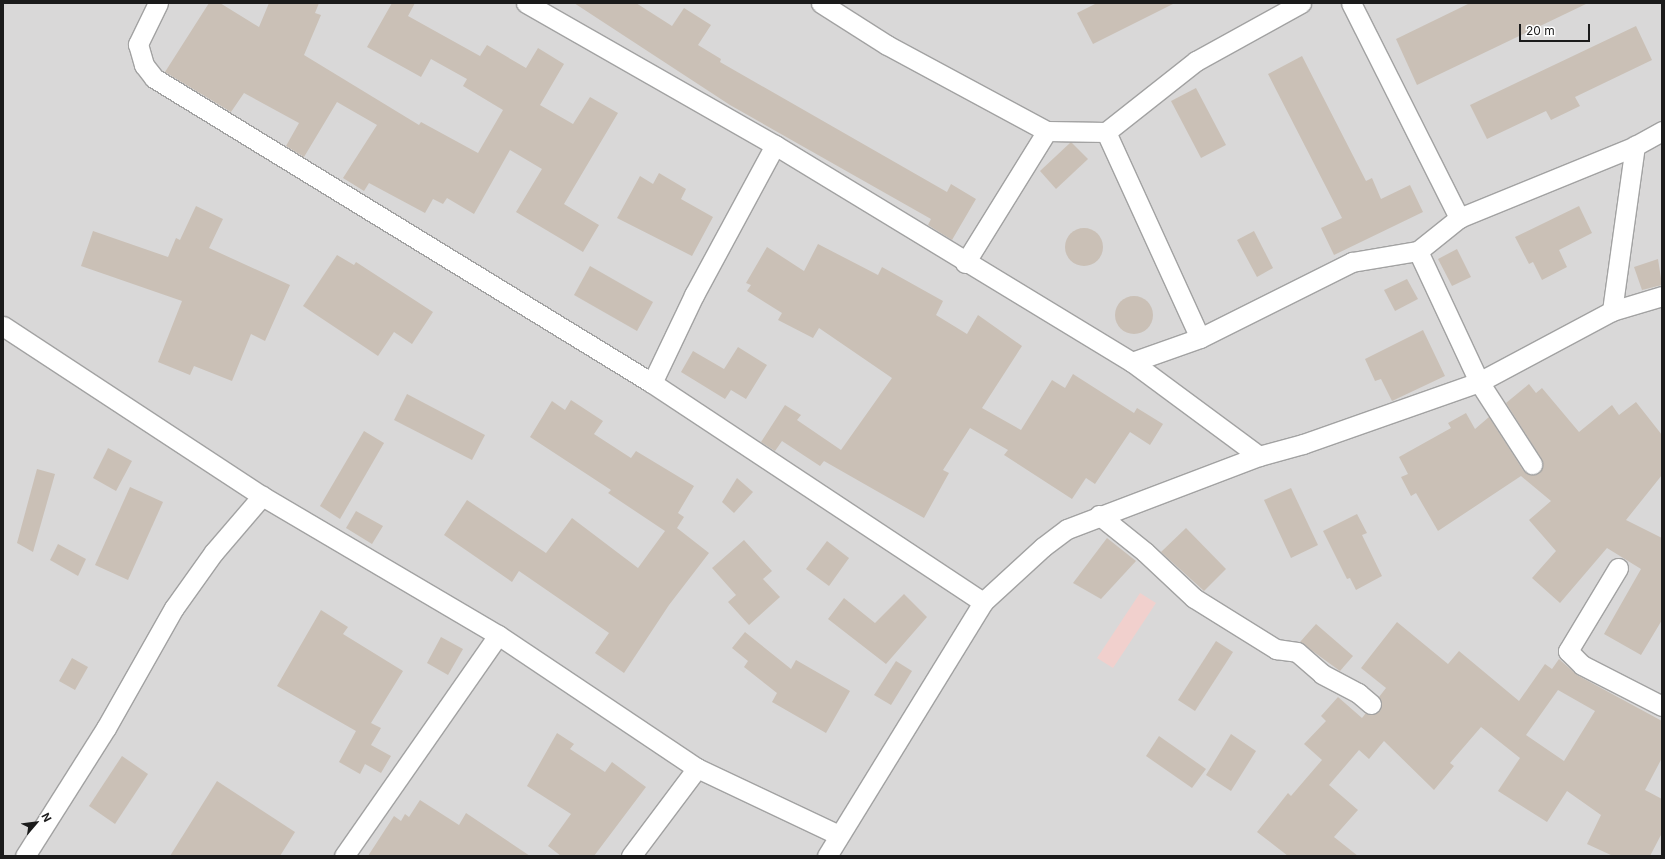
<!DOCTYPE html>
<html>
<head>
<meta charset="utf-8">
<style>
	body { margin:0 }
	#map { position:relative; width:1665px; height:859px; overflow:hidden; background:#eeeae0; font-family:Inter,sans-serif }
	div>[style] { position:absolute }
	.residential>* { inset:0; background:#d9d8d8 }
	.commercial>* { inset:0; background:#f1d0cd }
	.building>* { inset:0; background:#cac0b6 }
	.round { border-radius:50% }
	.roads { filter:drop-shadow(1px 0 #a2a2a2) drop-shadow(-1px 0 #a2a2a2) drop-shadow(0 1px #a2a2a2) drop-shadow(0 -1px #a2a2a2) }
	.minor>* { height:19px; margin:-9.5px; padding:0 9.5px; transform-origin:9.5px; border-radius:9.5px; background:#fff }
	span { translate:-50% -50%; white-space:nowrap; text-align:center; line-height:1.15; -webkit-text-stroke:3.5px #fff; paint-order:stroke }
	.frame { position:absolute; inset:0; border:4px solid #1b1b1b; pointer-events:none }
	.north { position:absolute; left:16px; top:803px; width:40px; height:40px; -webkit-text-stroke:3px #fff; paint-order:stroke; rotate:62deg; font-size:11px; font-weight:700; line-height:16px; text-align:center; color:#1b1b1b }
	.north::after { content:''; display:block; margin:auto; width:14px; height:18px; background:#1b1b1b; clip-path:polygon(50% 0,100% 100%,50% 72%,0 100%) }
	.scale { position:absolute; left:1519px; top:24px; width:71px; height:18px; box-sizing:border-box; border:2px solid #1b1b1b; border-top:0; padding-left:5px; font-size:12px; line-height:14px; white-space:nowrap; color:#1b1b1b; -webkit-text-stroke:3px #fff; paint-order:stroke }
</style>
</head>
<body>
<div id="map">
	<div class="residential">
		<i style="clip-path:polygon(3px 3px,1662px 3px,1662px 856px,3px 856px)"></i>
	</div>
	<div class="commercial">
		<i style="clip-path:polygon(1140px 593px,1156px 603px,1113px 668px,1097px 658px)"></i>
	</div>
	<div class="building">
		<i style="clip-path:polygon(209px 3px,220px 3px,259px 27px,269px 3px,319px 3px,315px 13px,321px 15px,304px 55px,419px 125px,421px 122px,478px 153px,503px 110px,463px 86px,467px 79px,431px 59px,421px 77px,367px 47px,392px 3px,415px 3px,408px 16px,480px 56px,487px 45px,526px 68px,538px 48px,564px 64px,540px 105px,573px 124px,590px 97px,618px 113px,564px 204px,599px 225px,583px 252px,516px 212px,542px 169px,510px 150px,474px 214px,447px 198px,443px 204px,433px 199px,425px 213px,369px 183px,364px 191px,343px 178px,377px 125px,337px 102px,304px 157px,286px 146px,299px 123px,244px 93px,231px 112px,165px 72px)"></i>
		<i style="clip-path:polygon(574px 3px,636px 3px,672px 26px,684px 8px,711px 25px,698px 45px,721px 59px,720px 62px,947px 192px,951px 184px,976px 199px,952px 240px,928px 225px,931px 219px,730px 105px)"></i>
		<i style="clip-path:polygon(1097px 3px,1175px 3px,1093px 44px,1077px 13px)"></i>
		<i style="clip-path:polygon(1470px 3px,1588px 3px,1417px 85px,1396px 39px)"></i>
		<i style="clip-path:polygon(1636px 26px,1652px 60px,1575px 97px,1580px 106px,1551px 120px,1546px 111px,1487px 139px,1470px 105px)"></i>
		<i style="clip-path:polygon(1302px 56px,1366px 181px,1372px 178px,1381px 199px,1410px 185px,1423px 212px,1334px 255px,1321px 228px,1342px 218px,1268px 74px)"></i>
		<i style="clip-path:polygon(1196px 88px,1226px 145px,1201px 158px,1171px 101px)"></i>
		<i style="clip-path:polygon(1071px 142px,1088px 159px,1056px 189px,1040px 171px)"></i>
		<i style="clip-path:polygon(659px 173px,686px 189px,681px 199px,713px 217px,692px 256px,617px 218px,640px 176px,653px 184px)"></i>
		<i style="clip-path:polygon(196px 206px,223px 219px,209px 248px,290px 285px,265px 341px,251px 334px,232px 381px,194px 366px,190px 375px,158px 362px,182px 301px,81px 266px,93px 231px,168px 257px,176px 238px,180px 240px)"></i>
		<i style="clip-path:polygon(1579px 206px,1592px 233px,1559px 250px,1567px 267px,1542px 280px,1533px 262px,1529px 264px,1515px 237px)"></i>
		<i class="round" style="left:1065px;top:228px;width:38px;height:38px"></i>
		<i style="clip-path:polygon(1254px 231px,1273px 268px,1257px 277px,1237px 240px)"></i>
		<i style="clip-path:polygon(818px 244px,878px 275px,882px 267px,943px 301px,936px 315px,967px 334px,978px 315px,1022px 346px,982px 408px,1021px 430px,1052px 380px,1065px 388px,1073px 374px,1134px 413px,1137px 408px,1163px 424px,1150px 445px,1130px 432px,1095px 484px,1086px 478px,1072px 499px,1004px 455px,1008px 450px,970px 428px,943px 470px,949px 473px,924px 518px,824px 461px,820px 466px,782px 441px,775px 451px,761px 442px,785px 405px,801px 415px,797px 420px,841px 450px,892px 378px,819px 328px,813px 338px,778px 320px,782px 313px,747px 291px,751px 285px,746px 283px,767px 247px,804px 271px)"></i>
		<i style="clip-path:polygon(1457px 249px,1471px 277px,1452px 286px,1438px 259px)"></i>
		<i style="clip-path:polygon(337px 255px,354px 265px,356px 262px,433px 312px,412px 344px,394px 332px,378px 356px,303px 306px)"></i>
		<i style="clip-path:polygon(1658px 259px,1662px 285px,1642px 290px,1634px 267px)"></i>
		<i style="clip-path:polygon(590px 266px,653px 302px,637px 331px,574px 295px)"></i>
		<i style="clip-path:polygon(1407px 279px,1418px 299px,1395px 311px,1384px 290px)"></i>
		<i class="round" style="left:1115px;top:296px;width:38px;height:38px"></i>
		<i style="clip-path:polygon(1423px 330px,1445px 376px,1392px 401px,1381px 379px,1375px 381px,1365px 359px)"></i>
		<i style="clip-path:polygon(738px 347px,767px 365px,746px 399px,731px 390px,725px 399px,681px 372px,693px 351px,724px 369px)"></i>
		<i style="clip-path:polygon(1529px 384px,1536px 393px,1542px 388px,1579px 432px,1612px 405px,1619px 415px,1636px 402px,1662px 435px,1662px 475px,1626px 520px,1662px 538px,1662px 620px,1641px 655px,1604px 634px,1641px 569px,1607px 548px,1560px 603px,1532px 578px,1556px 551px,1529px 520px,1551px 501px,1521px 476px,1438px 531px,1416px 493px,1411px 496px,1401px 477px,1408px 474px,1399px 457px,1451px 428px,1448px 423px,1466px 413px,1475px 429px,1489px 417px,1523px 470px,1532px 475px,1538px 473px,1542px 469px,1541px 458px,1506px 403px)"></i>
		<i style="clip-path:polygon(407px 394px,485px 435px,472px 460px,394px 420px)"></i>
		<i style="clip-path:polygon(571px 400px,603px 421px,594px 434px,631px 458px,636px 451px,694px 486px,678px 513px,684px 517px,677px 528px,709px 553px,669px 605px,624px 673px,595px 653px,609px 633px,519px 571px,512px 582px,444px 535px,467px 500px,546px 553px,572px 518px,638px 568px,665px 531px,608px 493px,611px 490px,530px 437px,552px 401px,565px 410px)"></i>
		<i style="clip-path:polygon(364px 431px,384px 443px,340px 519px,320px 506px)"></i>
		<i style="clip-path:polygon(108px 448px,132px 461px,116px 491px,93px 478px)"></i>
		<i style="clip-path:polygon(37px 469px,55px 474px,33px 552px,17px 543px)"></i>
		<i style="clip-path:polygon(737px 478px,753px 492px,734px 513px,722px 502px)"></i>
		<i style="clip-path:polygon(130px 487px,163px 502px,128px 580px,95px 565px)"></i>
		<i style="clip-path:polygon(1291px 488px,1318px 545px,1291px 558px,1264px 500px)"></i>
		<i style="clip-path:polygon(356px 511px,383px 526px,372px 544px,346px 528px)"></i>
		<i style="clip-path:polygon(1357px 514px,1367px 533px,1362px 535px,1382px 576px,1356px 590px,1350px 578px,1347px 579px,1323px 531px)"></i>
		<i style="clip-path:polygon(1186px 528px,1226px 569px,1204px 591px,1161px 552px)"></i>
		<i style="clip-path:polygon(1107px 538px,1136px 561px,1101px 599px,1073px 583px)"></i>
		<i style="clip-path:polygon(744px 540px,772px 571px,763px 579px,780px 597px,749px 625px,728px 602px,736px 595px,712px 568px)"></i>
		<i style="clip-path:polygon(827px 541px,849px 558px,829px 586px,806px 569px)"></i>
		<i style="clip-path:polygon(58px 544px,86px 559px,78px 576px,50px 560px)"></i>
		<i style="clip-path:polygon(904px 594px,927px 617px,886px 664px,828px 619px,844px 598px,875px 623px)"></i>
		<i style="clip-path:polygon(321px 610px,348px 627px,343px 634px,403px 671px,371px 723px,381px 728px,371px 745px,391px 756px,381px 773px,365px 764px,360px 774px,339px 762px,356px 731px,277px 686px)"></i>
		<i style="clip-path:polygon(evenodd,1397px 622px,1448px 664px,1459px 651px,1519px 701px,1545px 664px,1552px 669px,1559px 659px,1577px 675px,1662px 721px,1662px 758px,1645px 790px,1662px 799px,1662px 833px,1650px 856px,1613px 856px,1587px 844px,1601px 815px,1567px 791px,1547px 822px,1498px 791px,1520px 758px,1481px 727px,1450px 763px,1454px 766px,1434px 790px,1384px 741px,1369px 759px,1359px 750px,1329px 785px,1358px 810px,1334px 837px,1358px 856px,1288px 856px,1257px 832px,1288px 793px,1291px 796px,1322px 760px,1304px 744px,1326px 721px,1321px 716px,1338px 697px,1362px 718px,1366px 713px,1374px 714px,1380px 711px,1382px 706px,1379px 697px,1386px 688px,1361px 668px,1397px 622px,1558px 690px,1595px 711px,1564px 761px,1526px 735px,1558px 690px)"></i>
		<i style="clip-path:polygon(1316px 624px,1353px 656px,1340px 671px,1300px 642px)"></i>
		<i style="clip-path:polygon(745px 632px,791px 669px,796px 660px,850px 691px,826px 733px,772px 702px,777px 693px,744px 667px,748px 661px,732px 648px)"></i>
		<i style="clip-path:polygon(441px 637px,463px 649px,448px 675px,427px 663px)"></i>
		<i style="clip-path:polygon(1216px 641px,1233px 652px,1195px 711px,1178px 700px)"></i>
		<i style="clip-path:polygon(72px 658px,88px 667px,75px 690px,59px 681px)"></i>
		<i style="clip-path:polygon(896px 661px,912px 671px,891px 705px,874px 695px)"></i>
		<i style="clip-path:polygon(557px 733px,574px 744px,570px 749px,605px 772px,612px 762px,646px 787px,594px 856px,561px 856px,548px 846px,571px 814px,527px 786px)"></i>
		<i style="clip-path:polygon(1231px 734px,1256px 751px,1231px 791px,1206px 775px)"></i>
		<i style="clip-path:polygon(1159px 736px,1206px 769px,1192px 788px,1146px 756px)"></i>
		<i style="clip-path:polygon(122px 756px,148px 774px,115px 824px,89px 806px)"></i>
		<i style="clip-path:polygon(217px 781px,295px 832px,280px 856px,170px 856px)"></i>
		<i style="clip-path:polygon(420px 800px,459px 825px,466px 813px,530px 856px,368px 856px,394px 816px,401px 821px,405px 814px,409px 817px)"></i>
	</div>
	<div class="roads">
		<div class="minor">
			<i style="left:158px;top:3px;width:46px;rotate:116deg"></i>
			<i style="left:138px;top:44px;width:22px;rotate:74deg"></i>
			<i style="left:144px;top:65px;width:16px;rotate:52deg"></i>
			<i style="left:154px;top:78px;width:584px;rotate:31.49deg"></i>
			<i style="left:652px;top:383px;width:397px;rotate:33.5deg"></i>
			<i style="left:526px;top:3px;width:287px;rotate:29.7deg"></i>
			<i style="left:775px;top:145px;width:418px;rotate:31.3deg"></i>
			<i style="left:1132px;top:362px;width:158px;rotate:36.5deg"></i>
			<i style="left:821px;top:3px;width:78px;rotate:32.5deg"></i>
			<i style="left:887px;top:45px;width:182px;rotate:28.3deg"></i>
			<i style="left:1351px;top:3px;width:241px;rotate:63.3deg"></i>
			<i style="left:1106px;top:132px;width:226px;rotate:65.5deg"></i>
			<i style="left:1418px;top:251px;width:145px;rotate:65deg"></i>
			<i style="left:1479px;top:382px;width:98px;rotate:57.1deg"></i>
			<i style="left:965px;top:263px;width:155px;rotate:-58.2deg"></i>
			<i style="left:1047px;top:131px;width:59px;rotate:1deg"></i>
			<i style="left:1106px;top:132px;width:115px;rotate:-38.3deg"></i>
			<i style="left:1196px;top:61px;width:120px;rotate:-28.9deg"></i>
			<i style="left:1612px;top:311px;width:167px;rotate:-82.1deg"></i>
			<i style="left:3px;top:326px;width:310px;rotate:33.3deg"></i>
			<i style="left:262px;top:496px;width:274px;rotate:30.5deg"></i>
			<i style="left:498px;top:635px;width:239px;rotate:33.8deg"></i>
			<i style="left:697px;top:768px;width:157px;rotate:25.3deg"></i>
			<i style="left:1132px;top:362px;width:72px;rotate:-19.4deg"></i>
			<i style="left:1200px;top:338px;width:170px;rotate:-26.6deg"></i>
			<i style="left:1352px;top:262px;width:67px;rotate:-9.5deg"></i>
			<i style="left:1418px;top:251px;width:53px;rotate:-38.8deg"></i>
			<i style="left:1459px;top:218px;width:190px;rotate:-22.2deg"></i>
			<i style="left:1635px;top:146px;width:31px;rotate:-29deg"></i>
			<i style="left:652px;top:383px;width:98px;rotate:-64.5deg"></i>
			<i style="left:694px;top:295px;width:170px;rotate:-61.6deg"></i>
			<i style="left:1099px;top:515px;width:59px;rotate:38.8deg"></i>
			<i style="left:1145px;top:552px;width:67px;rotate:43.2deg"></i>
			<i style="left:1194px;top:598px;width:97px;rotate:31.9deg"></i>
			<i style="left:1276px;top:649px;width:21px;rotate:8deg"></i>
			<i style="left:1297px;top:652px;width:33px;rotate:41deg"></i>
			<i style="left:1322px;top:674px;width:41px;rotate:27.8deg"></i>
			<i style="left:1358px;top:693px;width:17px;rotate:40deg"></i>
			<i style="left:1618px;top:568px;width:97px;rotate:121.1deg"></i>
			<i style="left:1568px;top:651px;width:20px;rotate:45deg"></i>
			<i style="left:1582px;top:665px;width:90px;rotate:27.1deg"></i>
			<i style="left:25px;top:856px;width:151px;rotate:-57.7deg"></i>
			<i style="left:106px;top:728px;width:138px;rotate:-60.5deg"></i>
			<i style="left:174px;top:608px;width:69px;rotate:-54.5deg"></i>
			<i style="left:214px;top:552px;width:74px;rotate:-49.4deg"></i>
			<i style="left:344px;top:856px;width:269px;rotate:-55.1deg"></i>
			<i style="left:631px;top:856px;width:110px;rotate:-53.1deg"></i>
			<i style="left:827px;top:856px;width:298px;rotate:-58.4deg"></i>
			<i style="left:983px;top:602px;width:81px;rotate:-42.5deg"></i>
			<i style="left:1043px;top:547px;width:30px;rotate:-37deg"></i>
			<i style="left:1067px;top:529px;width:205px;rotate:-20.8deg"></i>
			<i style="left:1259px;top:456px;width:46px;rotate:-15.3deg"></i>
			<i style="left:1303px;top:444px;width:187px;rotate:-19.4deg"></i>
			<i style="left:1479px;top:382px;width:151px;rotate:-28.1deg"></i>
			<i style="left:1612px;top:311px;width:52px;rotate:-16.7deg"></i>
		</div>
	</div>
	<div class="frame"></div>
	<div class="north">N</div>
	<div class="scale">20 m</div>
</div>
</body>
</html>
